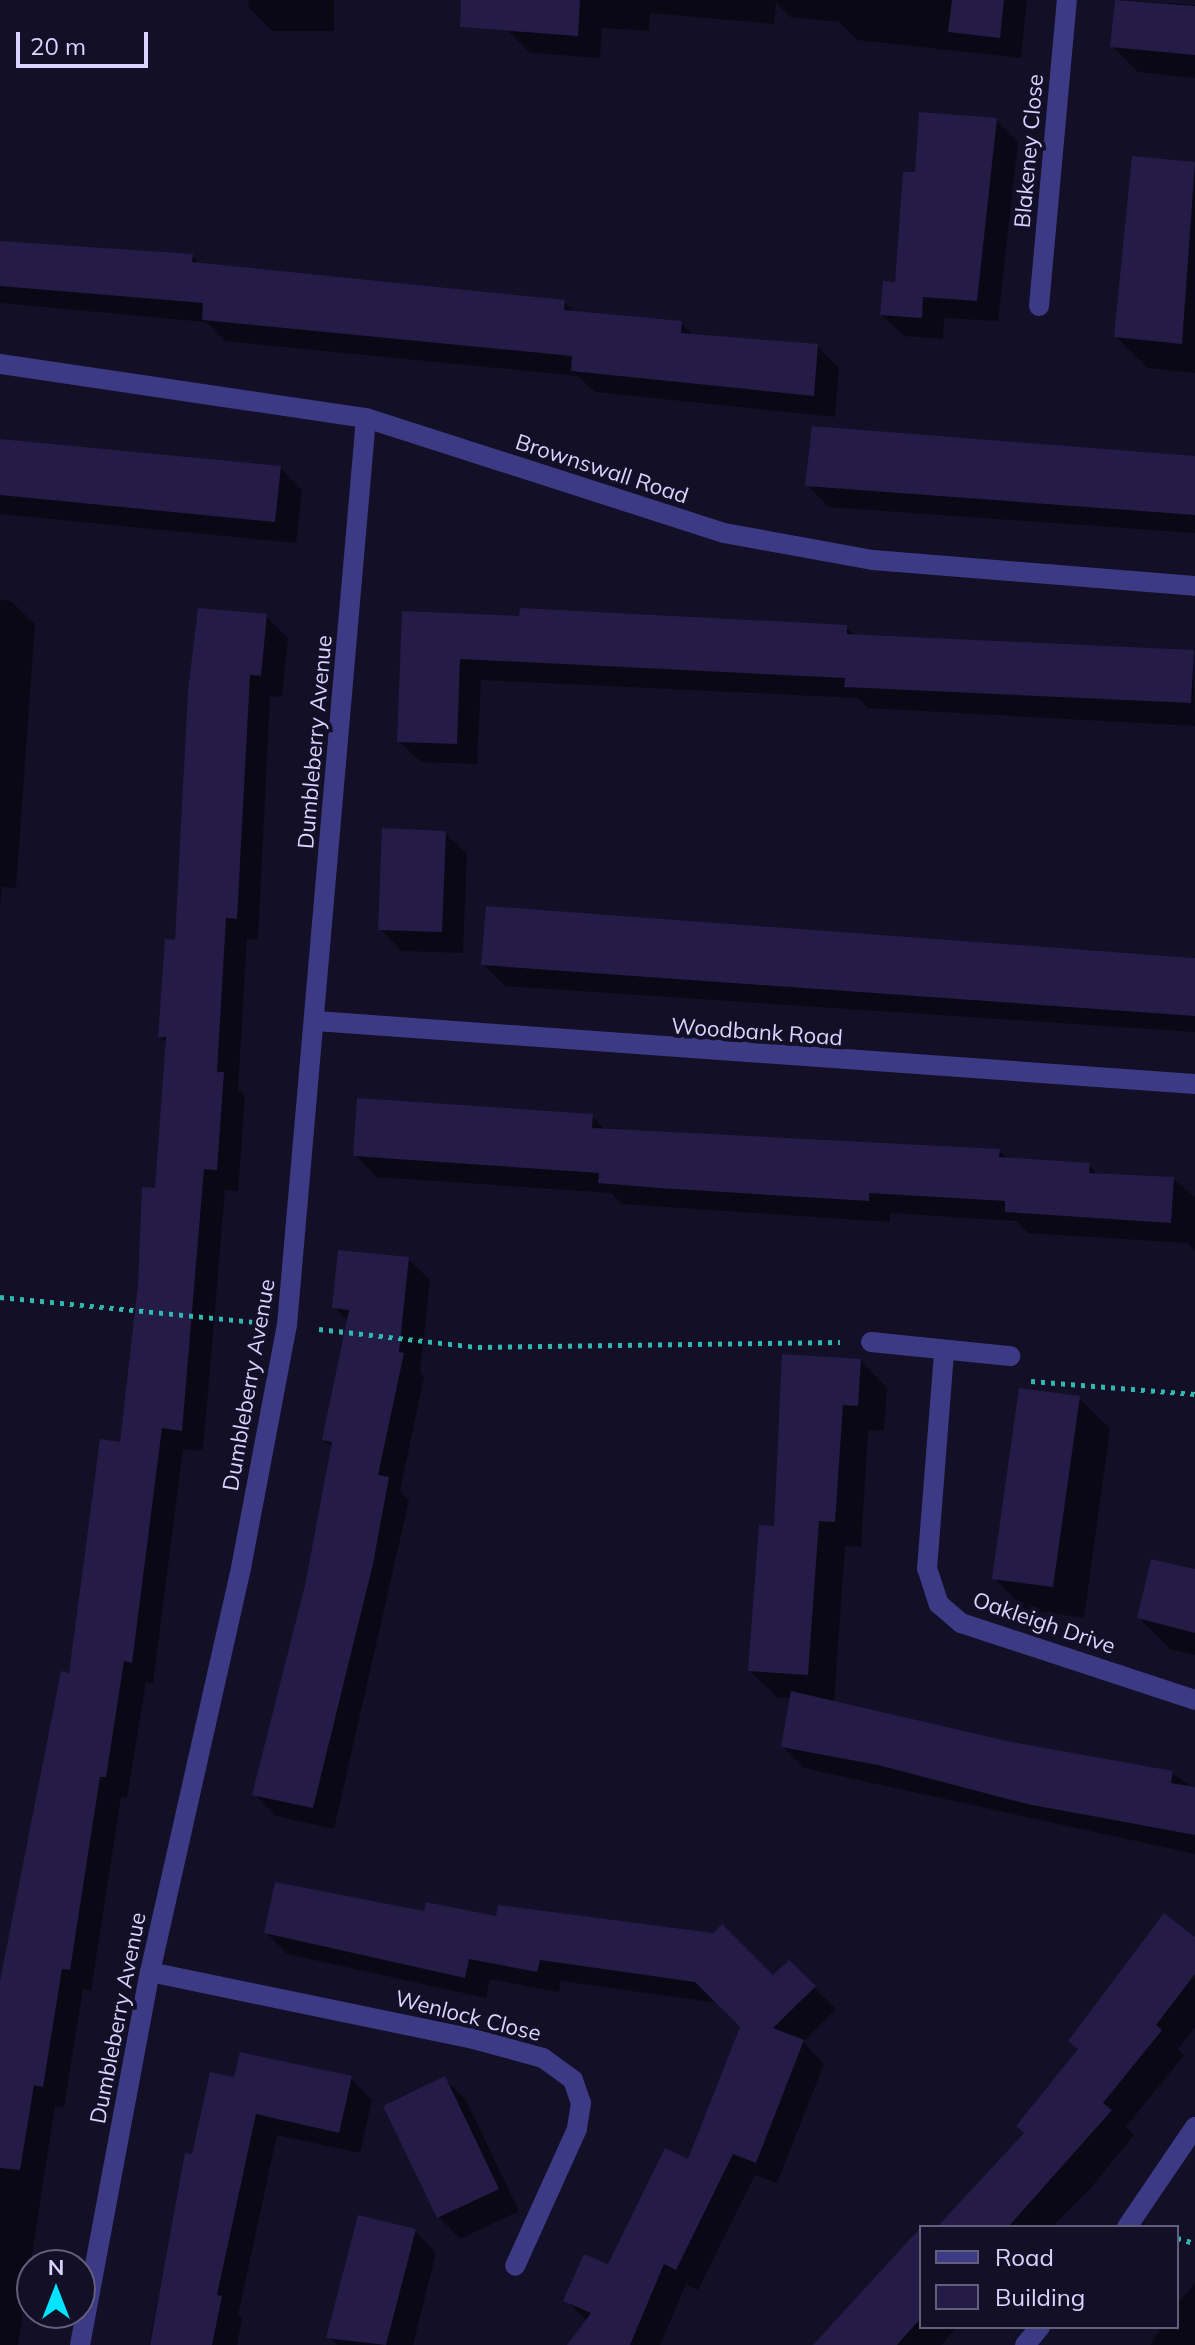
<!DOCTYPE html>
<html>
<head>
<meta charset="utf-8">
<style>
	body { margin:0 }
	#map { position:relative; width:1195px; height:2345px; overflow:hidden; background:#130f26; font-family:Mulish,sans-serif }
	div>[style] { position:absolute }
	.shadow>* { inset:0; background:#0007 }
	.building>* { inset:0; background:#241b47 }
	.path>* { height:5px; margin-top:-2.5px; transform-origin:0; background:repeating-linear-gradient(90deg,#2fb8b0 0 4px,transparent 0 10px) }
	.minor>* { height:20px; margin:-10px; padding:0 10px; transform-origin:10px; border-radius:10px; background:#3d3a85 }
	span { translate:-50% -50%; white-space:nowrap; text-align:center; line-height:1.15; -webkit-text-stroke:8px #130f26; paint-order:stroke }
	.street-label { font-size:22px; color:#d9d4ff }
	.legend { position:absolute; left:919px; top:2225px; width:260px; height:104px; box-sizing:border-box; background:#130f26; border:2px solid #625e7d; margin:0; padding:10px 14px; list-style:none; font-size:24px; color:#d9d4ff }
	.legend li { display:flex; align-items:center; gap:16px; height:40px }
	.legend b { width:40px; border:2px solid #625e7d }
	.north { position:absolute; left:16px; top:2249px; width:80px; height:80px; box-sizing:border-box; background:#130f26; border:2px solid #625e7d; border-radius:50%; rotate:0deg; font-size:22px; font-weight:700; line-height:32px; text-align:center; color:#d9d4ff }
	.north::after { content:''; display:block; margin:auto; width:28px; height:36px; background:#00e5ff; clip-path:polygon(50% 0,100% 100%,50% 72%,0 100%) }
	.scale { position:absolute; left:16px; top:32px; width:132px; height:36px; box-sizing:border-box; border:4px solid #d9d4ff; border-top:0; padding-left:10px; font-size:24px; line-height:28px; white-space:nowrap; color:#d9d4ff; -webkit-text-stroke:6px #130f26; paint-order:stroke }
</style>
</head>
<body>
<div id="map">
	<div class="shadow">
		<i style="clip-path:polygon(249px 0,334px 0,334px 31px,272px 31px,248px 7px)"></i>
		<i style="clip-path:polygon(509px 0,1027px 0,1021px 58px,857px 40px,839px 22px,790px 17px,776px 3px,774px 24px,650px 13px,649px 31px,602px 28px,600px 58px,530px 53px,507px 30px)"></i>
		<i style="clip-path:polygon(1117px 0,1195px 5px,1195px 78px,1138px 72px,1112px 46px)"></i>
		<i style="clip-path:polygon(996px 120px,1018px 142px,998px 321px,944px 318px,943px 339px,904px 336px,882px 315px,897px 284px,917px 175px)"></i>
		<i style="clip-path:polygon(1133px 158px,1195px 164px,1195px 373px,1148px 368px,1116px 337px)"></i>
		<i style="clip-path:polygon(0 243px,192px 256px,201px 265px,564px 302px,576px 314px,681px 323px,694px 336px,817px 346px,839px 368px,835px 417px,595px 392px,578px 376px,225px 341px,206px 322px,0 303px)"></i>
		<i style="clip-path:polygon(0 441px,280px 468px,302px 490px,296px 543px,0 514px)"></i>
		<i style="clip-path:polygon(1195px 457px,1195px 533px,829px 507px,807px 485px)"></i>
		<i style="clip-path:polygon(0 600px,11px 601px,35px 624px,16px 888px,2px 887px,0 907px)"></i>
		<i style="clip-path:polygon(404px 613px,846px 627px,856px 636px,1193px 652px,1195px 726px,868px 708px,858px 698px,481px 680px,477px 764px,421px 762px,399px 741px)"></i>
		<i style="clip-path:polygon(266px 616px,288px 638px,282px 697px,270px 696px,258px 940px,247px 939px,238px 1089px,245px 1096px,238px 1191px,225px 1190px,203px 1451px,183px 1449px,153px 1683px,146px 1682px,127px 1798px,121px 1797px,91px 1991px,83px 1989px,64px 2107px,55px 2106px,18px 2345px,0 2345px,0 2000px,121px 1444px,157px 1190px,167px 1043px,160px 1036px,177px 942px,190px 690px)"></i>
		<i style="clip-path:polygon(445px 833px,467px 854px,463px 953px,402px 951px,380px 929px)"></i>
		<i style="clip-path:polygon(488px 908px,1195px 958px,1195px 1032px,505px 986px,483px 964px)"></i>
		<i style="clip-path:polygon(592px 1116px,606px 1131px,999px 1151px,1008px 1159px,1089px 1165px,1098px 1175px,1173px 1179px,1195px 1197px,1195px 1251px,1187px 1243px,1028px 1233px,1016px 1221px,890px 1213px,890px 1222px,622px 1204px,611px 1193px,377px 1177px,355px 1155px)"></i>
		<i style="clip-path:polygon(408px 1259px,430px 1280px,420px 1372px,424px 1377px,400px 1491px,409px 1500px,334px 1829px,276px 1816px,254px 1794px,307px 1585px,333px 1448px,324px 1440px,349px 1322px,334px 1307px)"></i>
		<i style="clip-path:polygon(861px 1361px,887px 1388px,884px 1431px,868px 1430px,861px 1547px,845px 1546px,834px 1703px,1007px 1743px,1172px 1773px,1195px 1789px,1195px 1854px,804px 1768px,783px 1747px,791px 1698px,777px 1697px,750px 1671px,776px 1528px)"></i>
		<i style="clip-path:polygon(1079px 1398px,1110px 1429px,1084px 1618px,1025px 1609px,994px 1578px)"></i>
		<i style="clip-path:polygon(1195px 1571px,1195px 1655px,1170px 1649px,1139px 1618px)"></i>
		<i style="clip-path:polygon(266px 1932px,773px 1978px,789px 1963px,836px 2009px,803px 2042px,824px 2064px,777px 2183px,755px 2175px,698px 2290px,686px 2284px,660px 2345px,569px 2345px,587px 2321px,566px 2300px,609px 2266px,689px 2162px,742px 2027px,718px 2003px,561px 1981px,559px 1992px,490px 1979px,486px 1998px,287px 1954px)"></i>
		<i style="clip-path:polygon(1195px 1939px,1195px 2027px,1178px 2049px,1184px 2055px,1126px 2127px,1134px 2135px,1089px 2190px,1052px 2227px,940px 2227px,1026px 2134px,1080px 2050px)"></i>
		<i style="clip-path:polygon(350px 2078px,372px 2100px,360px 2153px,277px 2135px,238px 2315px,242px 2319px,237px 2345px,149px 2345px,187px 2155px,194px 2157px,235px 2079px)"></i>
		<i style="clip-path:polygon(445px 2079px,466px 2100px,519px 2211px,460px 2239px,439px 2217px,386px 2107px)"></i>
		<i style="clip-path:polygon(415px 2231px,436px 2253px,413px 2345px,337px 2345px,329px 2337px)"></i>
		<i style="clip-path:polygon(921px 2239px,921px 2327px,957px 2327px,941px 2345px,817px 2345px)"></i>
		<i style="clip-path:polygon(1195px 2282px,1195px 2345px,1150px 2345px,1162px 2327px,1177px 2327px,1177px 2305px)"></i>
	</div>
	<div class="building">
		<i style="clip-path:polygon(461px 0,580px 0,578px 36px,460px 27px)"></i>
		<i style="clip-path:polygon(952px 0,1004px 0,1000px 38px,948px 32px)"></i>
		<i style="clip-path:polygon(1115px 0,1195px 6px,1195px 55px,1110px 47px)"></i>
		<i style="clip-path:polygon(919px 112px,997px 118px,977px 301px,923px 297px,922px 318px,880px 315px,883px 281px,895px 282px,903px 172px,915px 172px)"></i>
		<i style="clip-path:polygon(1132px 156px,1195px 162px,1182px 344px,1114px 337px)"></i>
		<i style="clip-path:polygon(0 241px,193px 254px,192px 262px,565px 300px,564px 310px,682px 321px,681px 333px,818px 344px,814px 396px,571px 371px,572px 356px,202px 320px,203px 303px,0 286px)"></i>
		<i style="clip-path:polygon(812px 426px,1195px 456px,1195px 515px,805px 486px)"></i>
		<i style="clip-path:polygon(0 439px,281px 466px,275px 522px,0 495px)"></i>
		<i style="clip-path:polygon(198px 608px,267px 614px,261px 676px,250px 675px,237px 919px,226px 918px,217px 1072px,224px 1072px,217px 1170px,204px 1169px,182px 1431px,162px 1428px,132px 1663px,124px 1661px,106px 1777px,100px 1777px,70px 1970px,62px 1969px,43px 2087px,34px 2085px,20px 2170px,0 2168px,0 1981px,61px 1671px,69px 1673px,100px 1439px,120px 1442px,138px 1285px,142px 1187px,155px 1188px,166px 1037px,158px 1037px,165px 939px,175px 940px,188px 690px)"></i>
		<i style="clip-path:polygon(520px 608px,847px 625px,847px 634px,1194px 650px,1191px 703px,844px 687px,845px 678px,460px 659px,457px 744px,397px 742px,402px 611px,519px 616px)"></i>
		<i style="clip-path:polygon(382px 828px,446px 831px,442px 932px,378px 930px)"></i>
		<i style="clip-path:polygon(486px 906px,1195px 958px,1195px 1016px,481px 965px)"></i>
		<i style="clip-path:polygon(357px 1098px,593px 1114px,592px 1128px,1000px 1149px,999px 1157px,1090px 1163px,1089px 1173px,1174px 1177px,1171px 1223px,1005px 1212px,1005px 1201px,869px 1193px,869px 1201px,659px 1188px,598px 1183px,599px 1173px,353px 1156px)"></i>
		<i style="clip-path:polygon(338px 1250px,409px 1257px,399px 1352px,404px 1353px,378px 1475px,389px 1477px,373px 1564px,313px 1808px,252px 1795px,305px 1585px,332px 1442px,322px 1440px,349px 1310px,332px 1308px)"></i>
		<i style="clip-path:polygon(782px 1354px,861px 1359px,858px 1406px,843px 1405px,835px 1522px,819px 1521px,808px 1675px,748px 1671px,759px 1525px,774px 1526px)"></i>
		<i style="clip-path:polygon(1019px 1388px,1080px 1396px,1053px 1587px,992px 1579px)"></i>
		<i style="clip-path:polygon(1151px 1559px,1195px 1569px,1195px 1633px,1137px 1618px)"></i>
		<i style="clip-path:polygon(791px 1691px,1007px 1741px,1173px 1771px,1171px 1783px,1195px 1787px,1195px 1835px,1027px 1804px,878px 1765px,781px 1747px)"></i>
		<i style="clip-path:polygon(275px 1882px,424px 1911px,426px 1902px,496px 1916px,498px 1905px,713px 1933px,722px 1924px,773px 1975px,789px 1960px,816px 1986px,773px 2028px,804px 2040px,756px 2163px,733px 2154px,676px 2270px,664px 2264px,630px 2345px,567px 2345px,591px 2313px,563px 2301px,584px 2254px,608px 2264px,665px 2148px,688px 2159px,740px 2027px,695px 1982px,540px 1960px,537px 1972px,469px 1959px,465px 1978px,264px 1933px)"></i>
		<i style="clip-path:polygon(1164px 1913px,1195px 1937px,1195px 1974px,1156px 2025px,1162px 2030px,1103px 2103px,1112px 2110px,1008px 2227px,937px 2227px,1024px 2133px,1016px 2126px,1078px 2049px,1068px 2041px)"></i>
		<i style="clip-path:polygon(240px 2052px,352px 2076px,339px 2133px,256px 2114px,217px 2295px,222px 2296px,212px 2345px,150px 2345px,185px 2153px,192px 2154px,210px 2072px,234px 2077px)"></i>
		<i style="clip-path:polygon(445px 2076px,499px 2189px,437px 2218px,383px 2106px)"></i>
		<i style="clip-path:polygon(358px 2215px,416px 2229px,386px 2345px,326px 2338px)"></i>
		<i style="clip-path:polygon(921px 2227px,921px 2318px,897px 2345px,813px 2345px)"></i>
	</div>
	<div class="path">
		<i style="left:0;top:1297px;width:255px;rotate:5.6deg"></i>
		<i style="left:319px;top:1329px;width:160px;rotate:6.5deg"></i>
		<i style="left:478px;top:1347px;width:362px;rotate:-0.8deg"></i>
		<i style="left:1031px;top:1381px;width:165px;rotate:4.5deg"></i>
		<i style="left:1177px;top:2238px;width:19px;rotate:16deg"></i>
	</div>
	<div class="minor">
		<i style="left:1039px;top:306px;width:307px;rotate:-84.8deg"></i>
		<i style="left:0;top:364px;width:370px;rotate:8.4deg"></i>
		<i style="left:366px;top:418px;width:376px;rotate:17.8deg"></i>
		<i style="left:724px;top:533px;width:151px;rotate:10.3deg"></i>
		<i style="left:873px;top:560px;width:323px;rotate:4.6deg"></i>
		<i style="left:316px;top:1021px;width:881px;rotate:4.1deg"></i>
		<i style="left:871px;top:1342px;width:140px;rotate:5.8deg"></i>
		<i style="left:944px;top:1353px;width:216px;rotate:94.5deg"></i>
		<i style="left:927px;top:1568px;width:38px;rotate:72deg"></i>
		<i style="left:939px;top:1604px;width:29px;rotate:41deg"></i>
		<i style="left:961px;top:1623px;width:246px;rotate:18.2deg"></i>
		<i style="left:150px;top:1972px;width:327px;rotate:11.7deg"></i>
		<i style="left:470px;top:2038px;width:76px;rotate:15.3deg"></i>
		<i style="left:543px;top:2058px;width:37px;rotate:36deg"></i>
		<i style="left:573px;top:2080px;width:24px;rotate:71deg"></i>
		<i style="left:581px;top:2103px;width:26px;rotate:99deg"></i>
		<i style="left:577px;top:2129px;width:150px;rotate:114.3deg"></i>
		<i style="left:1127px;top:2227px;width:121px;rotate:-55.8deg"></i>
		<i style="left:80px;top:2345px;width:380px;rotate:-79.4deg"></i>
		<i style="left:150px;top:1972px;width:414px;rotate:-77.3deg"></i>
		<i style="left:241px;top:1568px;width:247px;rotate:-79.3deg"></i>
		<i style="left:287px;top:1325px;width:910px;rotate:-85.02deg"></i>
		<i style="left:1025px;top:2345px;width:23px;rotate:-50deg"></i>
	</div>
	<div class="street-label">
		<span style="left:1029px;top:151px;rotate:-85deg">Blakeney Close</span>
		<span style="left:602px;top:469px;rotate:18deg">Brownswall Road</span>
		<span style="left:315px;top:742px;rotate:-85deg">Dumbleberry Avenue</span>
		<span style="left:757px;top:1032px;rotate:4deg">Woodbank Road</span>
		<span style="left:249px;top:1385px;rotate:-80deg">Dumbleberry Avenue</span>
		<span style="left:1044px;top:1623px;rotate:19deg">Oakleigh Drive</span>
		<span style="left:468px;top:2016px;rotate:14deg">Wenlock Close</span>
		<span style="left:118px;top:2018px;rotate:-79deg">Dumbleberry Avenue</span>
	</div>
	<ul class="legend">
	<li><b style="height:10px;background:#3d3a85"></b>Road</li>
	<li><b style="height:22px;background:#241b47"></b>Building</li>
	</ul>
	<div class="north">N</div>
	<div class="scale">20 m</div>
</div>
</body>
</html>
